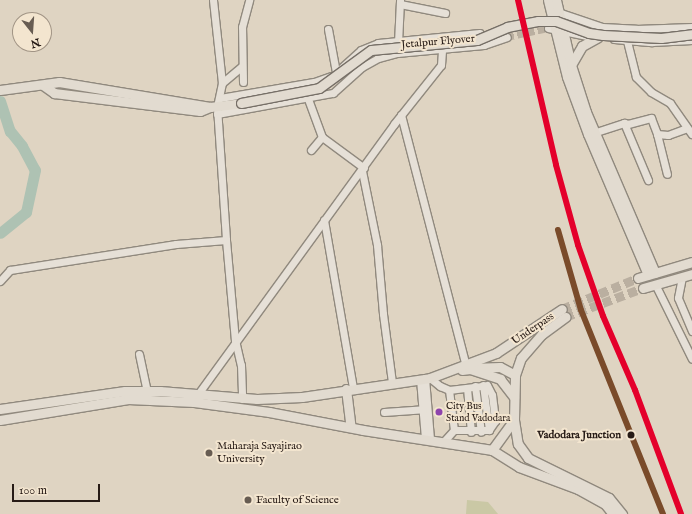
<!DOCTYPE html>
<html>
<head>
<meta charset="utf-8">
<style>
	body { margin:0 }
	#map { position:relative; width:692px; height:514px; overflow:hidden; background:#dfd4c2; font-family:"IM FELL English",serif }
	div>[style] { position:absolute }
	.green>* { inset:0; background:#cac8a5 }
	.river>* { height:11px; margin:-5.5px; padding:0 5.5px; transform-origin:5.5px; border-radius:5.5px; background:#aec2b3 }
	.minor-tunnel>* { height:7px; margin-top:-3.5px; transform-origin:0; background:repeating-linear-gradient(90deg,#baafa0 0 7px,transparent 0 10.5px) }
	.major-tunnel>* { height:9px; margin-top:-4.5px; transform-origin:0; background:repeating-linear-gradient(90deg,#baafa0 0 9px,transparent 0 13.5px) }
	.roads { filter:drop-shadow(1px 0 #90897e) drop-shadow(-1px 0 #90897e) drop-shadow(0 1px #90897e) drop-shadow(0 -1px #90897e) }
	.minor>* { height:7px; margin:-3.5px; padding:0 3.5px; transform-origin:3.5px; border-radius:3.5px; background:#e6e0d7 }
	.major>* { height:9px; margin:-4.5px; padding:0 4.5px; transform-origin:4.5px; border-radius:4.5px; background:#e2dbd0 }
	.bridges { filter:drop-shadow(1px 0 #766f67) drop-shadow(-1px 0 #766f67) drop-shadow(0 1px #766f67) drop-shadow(0 -1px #766f67) }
	.major-bridge>* { height:9px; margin:-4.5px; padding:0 4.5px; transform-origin:4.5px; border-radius:4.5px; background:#e2dbd0 }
	.rail-1>* { height:6px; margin:-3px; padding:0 3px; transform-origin:3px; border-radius:3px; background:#e4002b }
	.rail-2>* { height:6px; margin:-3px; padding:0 3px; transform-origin:3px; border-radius:3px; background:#7a4b2a }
	.dots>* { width:11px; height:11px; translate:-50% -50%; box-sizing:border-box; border:2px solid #f3e5cf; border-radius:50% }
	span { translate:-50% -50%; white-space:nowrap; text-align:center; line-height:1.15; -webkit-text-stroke:4px #f3e5cf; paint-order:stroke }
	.bus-label { font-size:10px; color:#271b16 }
	.left { translate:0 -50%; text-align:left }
	.street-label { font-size:11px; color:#271b16 }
	.stop-label { font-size:11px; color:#271b16; font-weight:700 }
	.right { translate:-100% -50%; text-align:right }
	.poi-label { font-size:11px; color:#271b16 }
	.north { position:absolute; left:12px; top:12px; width:40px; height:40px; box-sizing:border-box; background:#f3e5cf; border:1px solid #a19485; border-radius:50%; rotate:163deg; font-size:11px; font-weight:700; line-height:16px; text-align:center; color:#271b16 }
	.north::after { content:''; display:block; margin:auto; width:14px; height:18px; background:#675c52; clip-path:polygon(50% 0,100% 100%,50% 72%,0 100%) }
	.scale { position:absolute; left:12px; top:484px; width:88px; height:18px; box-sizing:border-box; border:2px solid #271b16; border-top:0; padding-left:5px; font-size:12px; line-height:14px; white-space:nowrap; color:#271b16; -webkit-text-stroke:3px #f3e5cf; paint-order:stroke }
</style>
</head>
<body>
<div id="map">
	<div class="green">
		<i style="clip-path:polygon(467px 500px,488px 502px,498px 514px,466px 514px)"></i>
	</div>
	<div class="river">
		<i style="left:0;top:101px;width:32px;rotate:72deg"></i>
		<i style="left:10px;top:131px;width:19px;rotate:51deg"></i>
		<i style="left:22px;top:146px;width:27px;rotate:62deg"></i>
		<i style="left:35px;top:170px;width:43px;rotate:102.1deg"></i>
		<i style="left:26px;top:212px;width:33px;rotate:141deg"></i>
	</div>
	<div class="minor-tunnel">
		<i style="left:507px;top:37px;width:42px;rotate:-12.4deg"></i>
	</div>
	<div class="major-tunnel">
		<i style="left:562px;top:309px;width:82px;rotate:-22.2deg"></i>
		<i style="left:565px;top:317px;width:83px;rotate:-20.4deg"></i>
	</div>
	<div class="roads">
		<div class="minor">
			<i style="left:213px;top:0;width:83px;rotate:83.8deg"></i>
			<i style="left:222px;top:83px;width:25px;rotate:102deg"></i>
			<i style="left:217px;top:107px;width:133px;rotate:86.1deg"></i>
			<i style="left:226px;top:240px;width:100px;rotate:84.9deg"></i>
			<i style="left:235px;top:340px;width:26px;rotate:77deg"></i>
			<i style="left:241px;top:365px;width:34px;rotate:88deg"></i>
			<i style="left:400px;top:4px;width:46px;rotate:11.3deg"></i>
			<i style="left:555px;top:11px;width:50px;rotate:18.8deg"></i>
			<i style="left:602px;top:27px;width:34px;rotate:3deg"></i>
			<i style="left:636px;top:29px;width:56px;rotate:-2deg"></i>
			<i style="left:548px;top:28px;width:45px;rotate:11.6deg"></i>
			<i style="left:328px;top:29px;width:44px;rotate:79.5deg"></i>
			<i style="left:614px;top:39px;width:38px;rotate:5deg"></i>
			<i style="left:652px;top:42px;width:40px;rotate:-2.9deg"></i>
			<i style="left:627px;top:41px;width:37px;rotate:76deg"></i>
			<i style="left:636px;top:77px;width:21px;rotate:45deg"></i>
			<i style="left:651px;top:92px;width:22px;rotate:30deg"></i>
			<i style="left:670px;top:103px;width:38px;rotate:55deg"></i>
			<i style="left:398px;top:43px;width:43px;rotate:-87.3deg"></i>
			<i style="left:342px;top:67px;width:25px;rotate:-42deg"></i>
			<i style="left:361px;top:50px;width:18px;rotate:-22deg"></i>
			<i style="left:378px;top:43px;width:102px;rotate:-5.6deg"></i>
			<i style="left:243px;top:82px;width:55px;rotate:-91deg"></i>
			<i style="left:242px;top:27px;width:28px;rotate:-75deg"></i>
			<i style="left:222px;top:83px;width:26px;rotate:-40deg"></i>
			<i style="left:220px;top:98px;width:95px;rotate:-9.7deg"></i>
			<i style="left:314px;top:82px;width:18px;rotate:-19deg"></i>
			<i style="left:308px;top:99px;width:40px;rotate:69.8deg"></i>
			<i style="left:322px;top:137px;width:52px;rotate:36.4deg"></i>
			<i style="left:217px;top:114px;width:118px;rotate:-10.3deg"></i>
			<i style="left:333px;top:93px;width:39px;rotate:-42deg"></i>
			<i style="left:362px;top:67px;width:18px;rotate:-29deg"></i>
			<i style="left:378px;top:58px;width:20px;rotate:-15deg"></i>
			<i style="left:397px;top:53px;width:87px;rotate:-5.3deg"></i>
			<i style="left:484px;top:45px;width:24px;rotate:-19deg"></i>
			<i style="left:401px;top:115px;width:259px;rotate:75.5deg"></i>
			<i style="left:624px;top:123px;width:62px;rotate:67.2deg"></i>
			<i style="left:590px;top:134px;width:36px;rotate:-18deg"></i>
			<i style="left:624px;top:123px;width:4px;rotate:14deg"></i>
			<i style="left:628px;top:124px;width:24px;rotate:-15deg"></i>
			<i style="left:651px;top:118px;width:17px;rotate:69deg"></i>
			<i style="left:657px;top:134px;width:11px;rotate:5deg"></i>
			<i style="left:668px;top:135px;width:20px;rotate:-20deg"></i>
			<i style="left:657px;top:134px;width:41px;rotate:76deg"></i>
			<i style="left:311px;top:150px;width:17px;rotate:-50deg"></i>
			<i style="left:362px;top:171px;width:76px;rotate:78.5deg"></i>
			<i style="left:377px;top:245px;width:69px;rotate:85deg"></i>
			<i style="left:383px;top:314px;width:69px;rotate:82.5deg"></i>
			<i style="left:324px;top:220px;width:170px;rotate:80.2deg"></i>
			<i style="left:682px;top:277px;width:21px;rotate:101deg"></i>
			<i style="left:678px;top:298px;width:36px;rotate:67deg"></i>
			<i style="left:0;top:281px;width:15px;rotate:-48deg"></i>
			<i style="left:10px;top:270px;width:168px;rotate:-8.9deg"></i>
			<i style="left:176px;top:244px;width:50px;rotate:-4.6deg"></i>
			<i style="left:656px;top:286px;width:81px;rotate:63.7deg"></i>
			<i style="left:139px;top:354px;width:38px;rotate:78deg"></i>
			<i style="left:425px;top:378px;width:61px;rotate:85.3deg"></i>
			<i style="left:430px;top:378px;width:13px;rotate:39deg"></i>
			<i style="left:440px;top:386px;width:10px;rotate:24deg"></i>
			<i style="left:449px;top:390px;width:38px;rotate:-7deg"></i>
			<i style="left:487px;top:385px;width:11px;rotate:63deg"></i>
			<i style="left:492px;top:395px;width:26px;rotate:83deg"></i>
			<i style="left:495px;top:421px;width:11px;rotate:124deg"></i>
			<i style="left:489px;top:430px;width:35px;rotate:180deg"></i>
			<i style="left:454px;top:430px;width:15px;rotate:132deg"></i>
			<i style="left:420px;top:379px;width:59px;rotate:85.2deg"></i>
			<i style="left:483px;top:385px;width:45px;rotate:82.4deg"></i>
			<i style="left:475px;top:386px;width:46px;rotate:82.6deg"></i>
			<i style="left:467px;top:388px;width:44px;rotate:84.8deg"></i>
			<i style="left:449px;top:390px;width:40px;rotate:82.9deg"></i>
			<i style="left:198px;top:394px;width:334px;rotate:-54deg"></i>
			<i style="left:394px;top:124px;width:75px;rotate:-51.5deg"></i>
			<i style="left:441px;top:65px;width:16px;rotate:-86deg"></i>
			<i style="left:384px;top:412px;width:39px;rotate:-4deg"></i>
		</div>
		<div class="major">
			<i style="left:548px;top:0;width:79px;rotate:76.1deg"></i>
			<i style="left:567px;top:77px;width:61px;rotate:69.8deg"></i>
			<i style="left:588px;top:134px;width:153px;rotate:66.9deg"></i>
			<i style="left:556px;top:0;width:67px;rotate:77deg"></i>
			<i style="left:571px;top:65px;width:49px;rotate:72.3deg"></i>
			<i style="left:586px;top:112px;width:175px;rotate:66.8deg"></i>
			<i style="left:571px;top:65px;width:22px;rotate:-60deg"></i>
			<i style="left:582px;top:46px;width:18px;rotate:-29deg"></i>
			<i style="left:43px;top:85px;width:14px;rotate:36deg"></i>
			<i style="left:54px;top:93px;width:147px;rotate:7deg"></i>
			<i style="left:200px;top:111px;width:11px;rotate:-22deg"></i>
			<i style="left:0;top:90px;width:60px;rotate:-7.7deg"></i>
			<i style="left:59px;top:82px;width:153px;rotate:9.4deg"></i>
			<i style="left:210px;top:107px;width:31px;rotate:-7deg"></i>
			<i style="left:638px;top:278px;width:56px;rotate:-16.5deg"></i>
			<i style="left:643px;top:288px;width:51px;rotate:-15.9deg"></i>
			<i style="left:472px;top:368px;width:28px;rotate:-2deg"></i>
			<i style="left:500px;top:367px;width:17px;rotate:28deg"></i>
			<i style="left:462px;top:370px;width:8px;rotate:-7deg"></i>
			<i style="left:470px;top:369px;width:32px;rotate:18deg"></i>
			<i style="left:500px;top:379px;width:23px;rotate:52deg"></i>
			<i style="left:346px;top:389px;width:38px;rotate:83deg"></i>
			<i style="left:0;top:409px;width:126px;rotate:-8.2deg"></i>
			<i style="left:125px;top:391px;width:35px"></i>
			<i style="left:160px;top:391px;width:97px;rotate:4.7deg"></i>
			<i style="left:257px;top:399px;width:45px;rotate:-2.5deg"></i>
			<i style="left:302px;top:397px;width:129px;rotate:-8.4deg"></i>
			<i style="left:430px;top:378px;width:71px;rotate:-20.7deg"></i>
			<i style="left:496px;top:353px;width:79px;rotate:-33.7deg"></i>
			<i style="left:0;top:420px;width:130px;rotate:-9.3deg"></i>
			<i style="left:128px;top:399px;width:66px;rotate:2.6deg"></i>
			<i style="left:194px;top:402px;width:76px;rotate:7.6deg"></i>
			<i style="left:269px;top:412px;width:96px;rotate:10.8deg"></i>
			<i style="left:363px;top:430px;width:131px;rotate:8.8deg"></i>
			<i style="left:492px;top:450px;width:32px;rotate:32deg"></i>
			<i style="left:519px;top:467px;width:63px;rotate:20.4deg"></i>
			<i style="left:578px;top:489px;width:31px;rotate:29deg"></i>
			<i style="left:605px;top:504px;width:13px;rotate:51deg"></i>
			<i style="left:514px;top:420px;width:24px;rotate:81deg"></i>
			<i style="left:518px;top:444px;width:17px;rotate:54deg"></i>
			<i style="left:528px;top:458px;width:90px;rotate:26.3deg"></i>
			<i style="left:609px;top:498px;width:21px;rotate:51deg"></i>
			<i style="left:492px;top:450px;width:37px;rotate:-54deg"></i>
			<i style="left:514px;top:420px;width:45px;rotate:-88.7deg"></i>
			<i style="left:515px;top:375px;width:18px;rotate:-71deg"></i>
			<i style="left:521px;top:358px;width:32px;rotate:-49deg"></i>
			<i style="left:542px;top:334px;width:29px;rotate:-36deg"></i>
		</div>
	</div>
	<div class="bridges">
		<div class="major-bridge">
			<i style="left:241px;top:103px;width:79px;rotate:-10.9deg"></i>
			<i style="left:319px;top:88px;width:64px;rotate:-36.2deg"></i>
			<i style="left:371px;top:50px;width:106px;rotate:-5.4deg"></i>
			<i style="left:477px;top:40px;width:33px;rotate:-23deg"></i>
			<i style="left:507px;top:27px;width:32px;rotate:-11deg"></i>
			<i style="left:538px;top:21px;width:18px"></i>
			<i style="left:556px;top:21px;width:35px;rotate:20deg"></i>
			<i style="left:589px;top:33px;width:14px;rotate:8deg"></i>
			<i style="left:603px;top:35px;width:58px;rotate:3deg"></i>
			<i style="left:661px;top:38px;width:31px;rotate:-7deg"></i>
		</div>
	</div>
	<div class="rail-1">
		<i style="left:518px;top:0;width:169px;rotate:77deg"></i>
		<i style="left:556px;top:165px;width:83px;rotate:74.6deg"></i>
		<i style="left:578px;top:245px;width:75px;rotate:70.6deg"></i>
		<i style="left:603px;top:316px;width:81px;rotate:66.6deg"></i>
		<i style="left:635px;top:390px;width:132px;rotate:69.6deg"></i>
	</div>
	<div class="rail-2">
		<i style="left:558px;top:230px;width:83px;rotate:74deg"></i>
		<i style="left:581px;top:310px;width:220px;rotate:68.1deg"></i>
	</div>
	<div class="dots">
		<i style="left:439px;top:412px;background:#8e44ad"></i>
		<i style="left:631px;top:435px;background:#271b16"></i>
		<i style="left:209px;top:453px;background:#675c52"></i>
		<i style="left:248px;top:500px;background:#675c52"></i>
	</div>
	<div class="bus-label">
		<span class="left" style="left:446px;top:412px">City Bus<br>Stand Vadodara</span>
	</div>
	<div class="street-label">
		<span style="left:438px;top:42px;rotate:-5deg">Jetalpur Flyover</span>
		<span style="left:533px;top:329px;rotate:-34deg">Underpass</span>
	</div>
	<div class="stop-label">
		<span class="right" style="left:621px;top:435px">Vadodara Junction</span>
	</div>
	<div class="poi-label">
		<span class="left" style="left:217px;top:453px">Maharaja Sayajirao<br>University</span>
		<span class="left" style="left:256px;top:500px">Faculty of Science</span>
	</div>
	<div class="north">N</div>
	<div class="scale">100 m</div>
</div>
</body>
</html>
